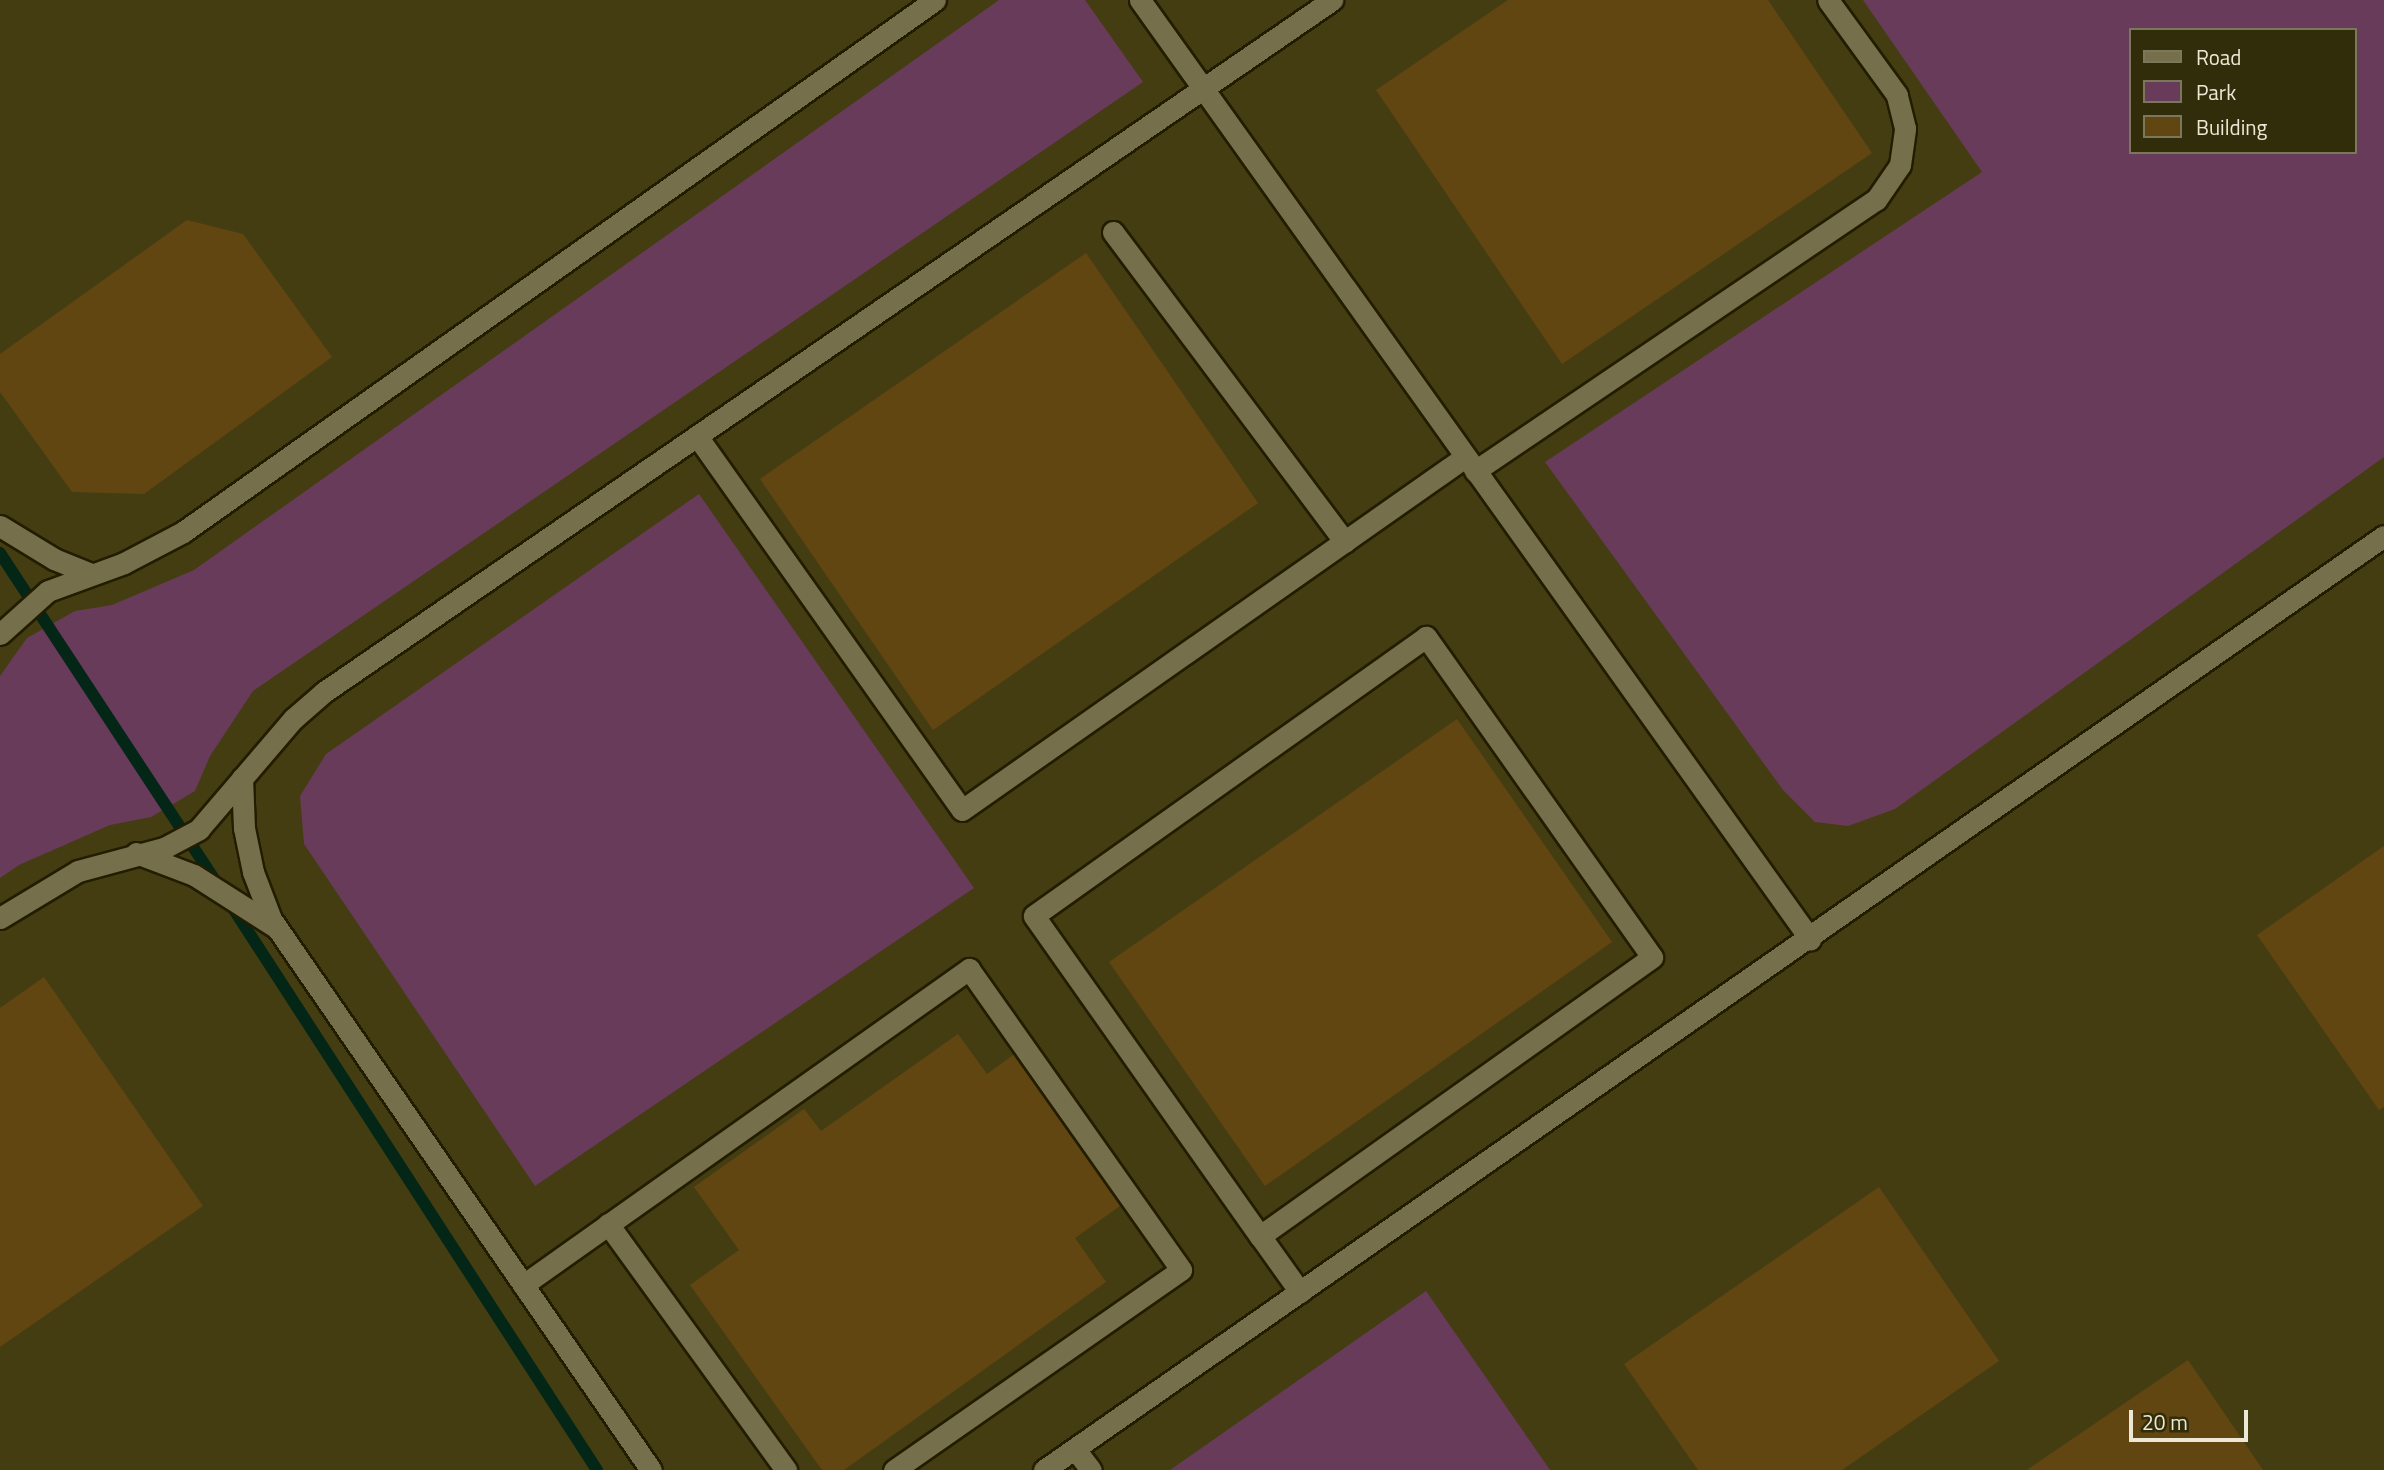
<!DOCTYPE html>
<html>
<head>
<meta charset="utf-8">
<style>
	body { margin:0 }
	#map { position:relative; width:2384px; height:1470px; overflow:hidden; background:#3c3614; font-family:"Titillium Web",sans-serif }
	div>[style] { position:absolute }
	.built>* { inset:0; background:#453d12 }
	.green>* { inset:0; background:#673b59 }
	.stream>* { height:12px; margin:-6px; padding:0 6px; transform-origin:6px; border-radius:6px; background:#032617 }
	.building>* { inset:0; background:#614612 }
	.roads { filter:drop-shadow(2px 0 #231d00) drop-shadow(-2px 0 #231d00) drop-shadow(0 2px #231d00) drop-shadow(0 -2px #231d00) }
	.minor>* { height:21px; margin:-10.5px; padding:0 10.5px; transform-origin:10.5px; border-radius:10.5px; background:#756f4c }
	span { translate:-50% -50%; white-space:nowrap; text-align:center; line-height:1.15; -webkit-text-stroke:6px #312c09; paint-order:stroke }
	.legend { position:absolute; left:2129px; top:28px; width:228px; height:126px; box-sizing:border-box; background:#312c09; border:2px solid #7b775b; margin:0; padding:9px 12px; list-style:none; font-size:21px; color:#ebe8d5 }
	.legend li { display:flex; align-items:center; gap:14px; height:35px }
	.legend b { width:35px; border:2px solid #7b775b }
	.scale { position:absolute; left:2129px; top:1410px; width:119px; height:32px; box-sizing:border-box; border:4px solid #ebe8d5; border-top:0; padding-left:9px; font-size:21px; line-height:24px; white-space:nowrap; color:#ebe8d5; -webkit-text-stroke:5px #312c09; paint-order:stroke }
</style>
</head>
<body>
<div id="map">
	<div class="built">
		<i style="clip-path:polygon(evenodd,0 0,2384px 0,2384px 1470px,0 1470px,0 0,2130px 30px,2354px 30px,2354px 152px,2130px 152px,2130px 30px)"></i>
	</div>
	<div class="green">
		<i style="clip-path:polygon(999px 0,1085px 0,1143px 82px,253px 691px,210px 756px,195px 791px,151px 817px,110px 825px,19px 865px,0 878px,0 676px,27px 638px,75px 611px,112px 605px,194px 570px)"></i>
		<i style="clip-path:polygon(evenodd,1863px 0,2384px 0,2384px 457px,1895px 809px,1848px 826px,1815px 822px,1783px 790px,1545px 462px,1982px 172px,1863px 0,2130px 30px,2354px 30px,2354px 152px,2130px 152px,2130px 30px)"></i>
		<i style="clip-path:polygon(699px 494px,974px 888px,535px 1186px,304px 844px,300px 796px,326px 754px)"></i>
		<i style="clip-path:polygon(1426px 1291px,1550px 1470px,1170px 1470px)"></i>
	</div>
	<div class="stream">
		<i style="left:0;top:553px;width:399px;rotate:56.7deg"></i>
		<i style="left:229px;top:902px;width:677px;rotate:57.06deg"></i>
	</div>
	<div class="building">
		<i style="clip-path:polygon(1508px 0,1768px 0,1872px 153px,1562px 364px,1376px 90px)"></i>
		<i style="clip-path:polygon(187px 220px,243px 234px,332px 357px,144px 494px,72px 492px,0 392px,0 354px)"></i>
		<i style="clip-path:polygon(1086px 253px,1258px 503px,933px 730px,760px 479px)"></i>
		<i style="clip-path:polygon(1457px 719px,1612px 942px,1265px 1186px,1109px 962px)"></i>
		<i style="clip-path:polygon(2384px 846px,2384px 1107px,2379px 1110px,2257px 935px)"></i>
		<i style="clip-path:polygon(44px 977px,203px 1206px,0 1347px,0 1008px)"></i>
		<i style="clip-path:polygon(958px 1034px,987px 1074px,1020px 1050px,1127px 1201px,1075px 1238px,1106px 1282px,844px 1470px,822px 1470px,690px 1285px,739px 1250px,694px 1187px,804px 1109px,821px 1131px)"></i>
		<i style="clip-path:polygon(1879px 1187px,1999px 1361px,1842px 1470px,1698px 1470px,1624px 1364px)"></i>
		<i style="clip-path:polygon(2188px 1360px,2263px 1470px,2027px 1470px)"></i>
	</div>
	<div class="roads">
		<div class="minor">
			<i style="left:1140px;top:0;width:1154px;rotate:54.49deg"></i>
			<i style="left:1113px;top:232px;width:387px;rotate:53.2deg"></i>
			<i style="left:697px;top:436px;width:458px;rotate:54.7deg"></i>
			<i style="left:962px;top:810px;width:615px;rotate:-35.06deg"></i>
			<i style="left:1475px;top:471px;width:484px;rotate:-34.1deg"></i>
			<i style="left:1876px;top:200px;width:42px;rotate:-55.6deg"></i>
			<i style="left:1900px;top:165px;width:37px;rotate:-82deg"></i>
			<i style="left:1905px;top:128px;width:34px;rotate:-104deg"></i>
			<i style="left:1897px;top:95px;width:117px;rotate:-126deg"></i>
			<i style="left:0;top:526px;width:63px;rotate:31.4deg"></i>
			<i style="left:54px;top:559px;width:38px;rotate:22deg"></i>
			<i style="left:0;top:634px;width:64px;rotate:-41.9deg"></i>
			<i style="left:48px;top:591px;width:81px;rotate:-20.2deg"></i>
			<i style="left:124px;top:563px;width:67px;rotate:-27.7deg"></i>
			<i style="left:183px;top:532px;width:921px;rotate:-35.28deg"></i>
			<i style="left:242px;top:778px;width:50px;rotate:87.7deg"></i>
			<i style="left:244px;top:828px;width:45px;rotate:78.4deg"></i>
			<i style="left:253px;top:872px;width:50px;rotate:69deg"></i>
			<i style="left:271px;top:919px;width:669px;rotate:55.41deg"></i>
			<i style="left:136px;top:853px;width:62px;rotate:20.8deg"></i>
			<i style="left:194px;top:875px;width:95px;rotate:32.5deg"></i>
			<i style="left:0;top:918px;width:91px;rotate:-31.1deg"></i>
			<i style="left:78px;top:871px;width:89px;rotate:-15deg"></i>
			<i style="left:164px;top:848px;width:40px;rotate:-28deg"></i>
			<i style="left:199px;top:829px;width:145px;rotate:-49.5deg"></i>
			<i style="left:293px;top:719px;width:41px;rotate:-41.1deg"></i>
			<i style="left:324px;top:692px;width:1223px;rotate:-34.47deg"></i>
			<i style="left:608px;top:1224px;width:304px;rotate:54.1deg"></i>
			<i style="left:1260px;top:1236px;width:481px;rotate:-35.4deg"></i>
			<i style="left:1652px;top:957px;width:392px;rotate:-125.2deg"></i>
			<i style="left:1426px;top:637px;width:481px;rotate:144.6deg"></i>
			<i style="left:1034px;top:916px;width:392px;rotate:54.8deg"></i>
			<i style="left:1260px;top:1236px;width:69px;rotate:54.5deg"></i>
			<i style="left:523px;top:1285px;width:547px;rotate:-35.32deg"></i>
			<i style="left:969px;top:969px;width:368px;rotate:54.8deg"></i>
			<i style="left:1181px;top:1270px;width:350px;rotate:145.1deg"></i>
			<i style="left:1075px;top:1449px;width:26px;rotate:53deg"></i>
			<i style="left:1044px;top:1470px;width:1633px;rotate:-34.88deg"></i>
		</div>
	</div>
	<ul class="legend">
	<li><b style="height:9px;background:#756f4c"></b>Road</li>
	<li><b style="height:19px;background:#673b59"></b>Park</li>
	<li><b style="height:19px;background:#614612"></b>Building</li>
	</ul>
	<div class="scale">20 m</div>
</div>
</body>
</html>
